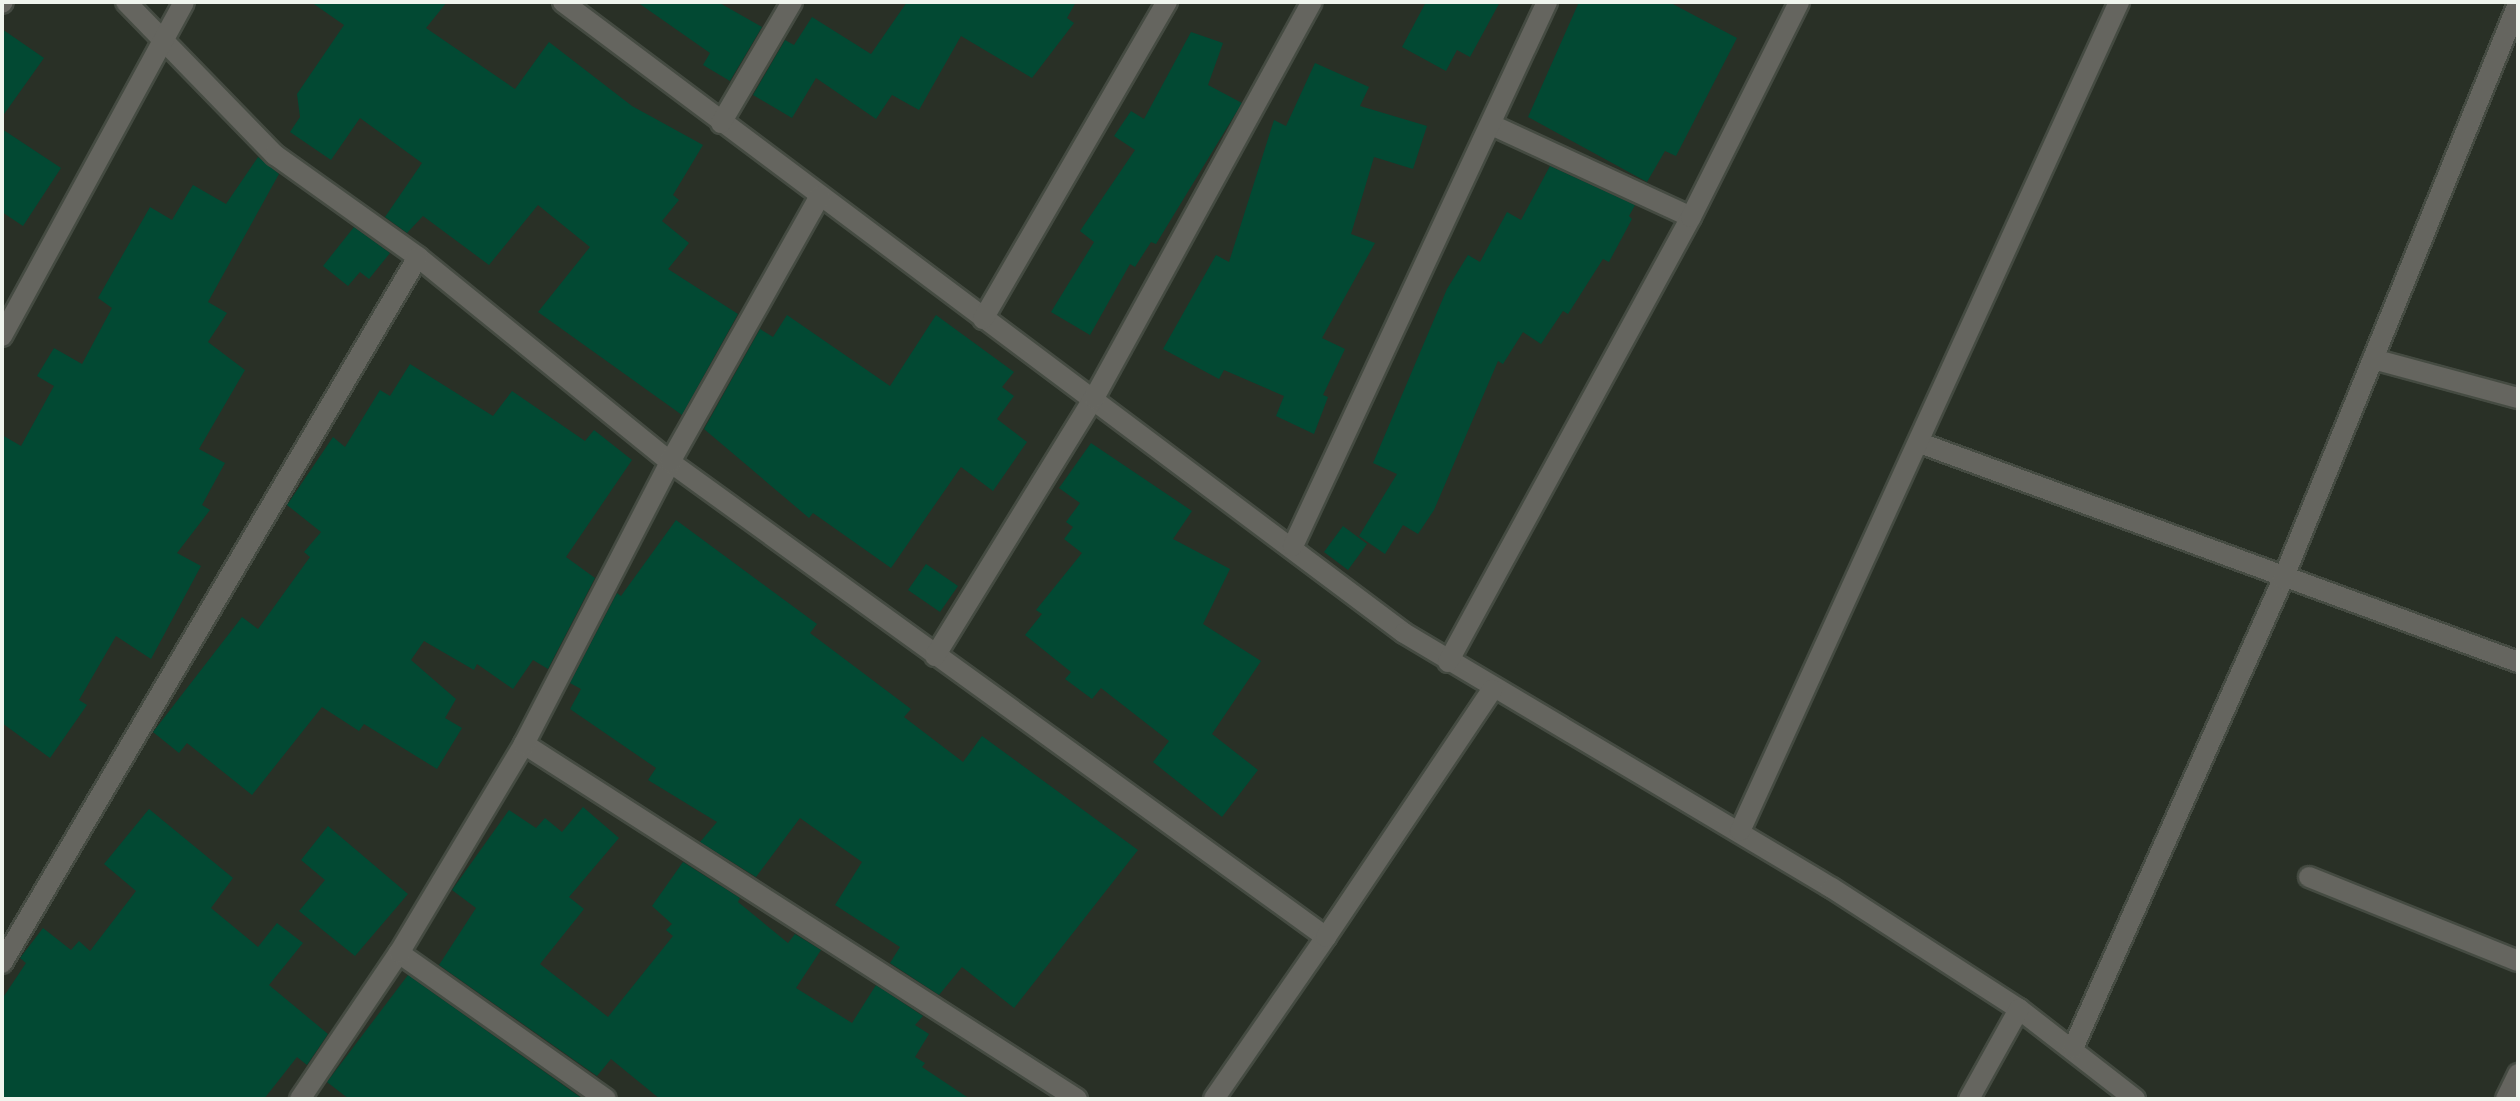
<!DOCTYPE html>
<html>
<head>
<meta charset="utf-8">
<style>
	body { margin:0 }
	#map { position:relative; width:2520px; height:1101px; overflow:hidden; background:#293026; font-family:"Noto Serif",serif }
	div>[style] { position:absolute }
	.building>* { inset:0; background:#024933 }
	.roads { filter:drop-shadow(2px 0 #454b42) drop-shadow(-2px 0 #454b42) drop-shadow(0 2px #454b42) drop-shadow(0 -2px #454b42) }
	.minor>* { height:20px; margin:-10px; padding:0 10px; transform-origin:10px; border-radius:10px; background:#65655f }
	span { translate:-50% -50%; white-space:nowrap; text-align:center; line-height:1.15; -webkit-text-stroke:6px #293026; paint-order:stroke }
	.frame { position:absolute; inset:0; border:4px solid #eff4ed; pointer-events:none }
</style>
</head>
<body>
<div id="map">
	<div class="building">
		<i style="clip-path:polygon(311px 2px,447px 2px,426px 28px,515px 89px,549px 42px,632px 106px,703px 145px,673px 195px,679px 200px,662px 221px,689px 243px,668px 269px,738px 314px,682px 415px,538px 312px,590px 247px,538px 205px,489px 265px,423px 216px,407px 233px,385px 217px,422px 163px,360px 118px,331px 160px,290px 132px,300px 117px,297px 94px,344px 25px)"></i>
		<i style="clip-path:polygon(637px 2px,718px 2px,762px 27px,730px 81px,703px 65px,710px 53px)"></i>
		<i style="clip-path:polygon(907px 2px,1076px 2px,1067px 18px,1074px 23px,1032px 78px,961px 36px,919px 110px,892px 95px,876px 119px,816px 78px,792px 118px,753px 95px,785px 40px,794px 45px,812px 17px,871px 54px)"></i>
		<i style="clip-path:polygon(1426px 2px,1500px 2px,1470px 57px,1457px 50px,1446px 71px,1402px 47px)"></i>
		<i style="clip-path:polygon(1579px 2px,1669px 2px,1737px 38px,1676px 156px,1665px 151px,1647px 182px,1528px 117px)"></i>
		<i style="clip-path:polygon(2px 29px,44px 58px,2px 117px)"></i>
		<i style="clip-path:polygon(1191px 32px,1223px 43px,1208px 85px,1242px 103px,1156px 244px,1151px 242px,1135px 267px,1130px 264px,1090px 335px,1051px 312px,1094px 242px,1080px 231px,1135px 150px,1114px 136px,1131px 111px,1144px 119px)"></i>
		<i style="clip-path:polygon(1315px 63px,1369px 87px,1360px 106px,1427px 126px,1413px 169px,1374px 157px,1351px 234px,1375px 243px,1322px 338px,1345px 349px,1323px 395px,1328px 397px,1314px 434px,1276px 416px,1284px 396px,1224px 370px,1219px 379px,1163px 349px,1216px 255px,1229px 262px,1274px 120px,1286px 126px)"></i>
		<i style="clip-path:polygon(2px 129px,61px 168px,23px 226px,2px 212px)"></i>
		<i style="clip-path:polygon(258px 157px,279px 174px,208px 302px,227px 313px,208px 342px,245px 370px,199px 449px,225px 463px,202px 505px,210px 510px,177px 553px,201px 566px,151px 659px,116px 636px,79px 700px,87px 705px,50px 758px,2px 723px,2px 435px,21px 446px,54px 386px,37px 376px,54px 348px,82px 364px,112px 308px,98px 298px,150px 207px,172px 220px,193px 185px,226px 204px)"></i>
		<i style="clip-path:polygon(1550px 166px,1635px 205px,1629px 216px,1632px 219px,1609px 262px,1603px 259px,1568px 314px,1563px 311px,1541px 344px,1523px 332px,1503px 364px,1498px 361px,1434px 510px,1418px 534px,1403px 525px,1385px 554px,1359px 536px,1397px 474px,1373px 463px,1447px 289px,1468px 255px,1480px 262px,1507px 212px,1521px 220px)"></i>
		<i style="clip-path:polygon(354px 227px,390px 253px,369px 279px,360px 272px,348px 286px,323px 266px)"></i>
		<i style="clip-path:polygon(787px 315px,890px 386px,936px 315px,1014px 372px,1002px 387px,1014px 396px,997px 419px,1027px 442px,993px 491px,961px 467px,891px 568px,813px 513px,809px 518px,704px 429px,760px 329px,773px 337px)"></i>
		<i style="clip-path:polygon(410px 364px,493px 416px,512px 391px,585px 441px,594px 430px,632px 460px,566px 557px,595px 578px,548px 669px,533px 660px,513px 689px,477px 664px,474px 670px,424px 641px,411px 660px,456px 699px,445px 718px,462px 728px,437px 769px,364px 724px,359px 731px,322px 707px,252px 795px,187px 743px,179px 753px,153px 732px,242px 617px,258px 629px,310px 557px,304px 552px,321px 532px,287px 505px,333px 437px,345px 447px,380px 390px,390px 396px)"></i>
		<i style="clip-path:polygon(1091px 443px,1192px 511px,1173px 539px,1230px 569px,1203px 624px,1261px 661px,1212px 734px,1258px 770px,1222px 817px,1153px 762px,1169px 741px,1101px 688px,1092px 699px,1065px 679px,1071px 672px,1025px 635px,1042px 614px,1036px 610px,1082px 553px,1064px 539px,1073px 527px,1066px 522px,1080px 503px,1059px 488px)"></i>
		<i style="clip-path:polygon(676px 520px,817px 624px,810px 633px,911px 709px,904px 717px,963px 762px,982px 736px,1138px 850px,1014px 1008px,962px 967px,939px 995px,890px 963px,900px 947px,835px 905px,862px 862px,800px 818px,756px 877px,700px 842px,717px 822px,648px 780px,656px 768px,570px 709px,581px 689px,570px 683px,617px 593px,621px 596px)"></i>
		<i style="clip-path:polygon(1343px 526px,1367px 544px,1348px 570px,1324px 552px)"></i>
		<i style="clip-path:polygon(926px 564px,958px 586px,940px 612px,908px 590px)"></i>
		<i style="clip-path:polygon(583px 807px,619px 838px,569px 897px,584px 909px,540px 964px,608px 1017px,673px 936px,666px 930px,672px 924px,652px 906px,683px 862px,740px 898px,738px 902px,788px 943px,795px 934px,821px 950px,796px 988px,852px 1023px,876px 985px,923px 1016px,915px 1025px,929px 1034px,915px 1057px,925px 1063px,922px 1067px,970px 1099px,660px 1099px,611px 1059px,597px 1076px,439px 965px,476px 908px,452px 890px,509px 810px,536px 828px,545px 818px,562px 832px)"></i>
		<i style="clip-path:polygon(149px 809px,233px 878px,211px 908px,258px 947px,277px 923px,303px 943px,269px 985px,328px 1034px,307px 1065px,297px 1057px,264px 1099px,2px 1099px,2px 999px,26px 963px,20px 958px,43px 928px,71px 950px,79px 941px,90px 951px,136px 891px,104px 864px)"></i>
		<i style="clip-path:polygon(328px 826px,408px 894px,355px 956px,299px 911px,325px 880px,301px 860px)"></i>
		<i style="clip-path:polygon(408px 975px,580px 1097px,349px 1099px,327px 1082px)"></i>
	</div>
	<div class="roads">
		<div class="minor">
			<i style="left:126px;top:2px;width:214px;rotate:45.8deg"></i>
			<i style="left:275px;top:155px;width:176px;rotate:35.5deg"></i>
			<i style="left:418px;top:257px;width:325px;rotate:39.1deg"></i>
			<i style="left:670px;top:462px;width:810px;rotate:35.91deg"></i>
			<i style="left:1326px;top:937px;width:197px;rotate:124.7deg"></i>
			<i style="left:563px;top:2px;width:1051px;rotate:36.88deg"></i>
			<i style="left:1404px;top:633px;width:498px;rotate:30.8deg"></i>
			<i style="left:1832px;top:888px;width:223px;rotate:32.9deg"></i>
			<i style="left:2019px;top:1009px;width:147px;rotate:37.8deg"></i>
			<i style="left:2px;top:3px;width:1px;rotate:-45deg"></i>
			<i style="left:721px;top:123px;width:140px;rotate:-59.6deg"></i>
			<i style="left:1492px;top:125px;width:219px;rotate:24.8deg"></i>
			<i style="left:983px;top:319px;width:367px;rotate:-59.9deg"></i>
			<i style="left:2px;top:336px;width:380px;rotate:-61.4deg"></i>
			<i style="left:2373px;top:359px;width:150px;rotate:15.1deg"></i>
			<i style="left:1920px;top:443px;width:637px;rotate:20.11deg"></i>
			<i style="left:1293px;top:546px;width:600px;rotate:-64.97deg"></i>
			<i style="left:935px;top:656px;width:303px;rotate:-58.4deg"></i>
			<i style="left:1094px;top:398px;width:452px;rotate:-61.2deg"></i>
			<i style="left:1448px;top:662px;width:507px;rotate:-61.36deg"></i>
			<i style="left:1691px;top:217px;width:241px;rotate:-63.3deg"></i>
			<i style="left:524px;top:744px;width:657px;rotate:32.7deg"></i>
			<i style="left:1740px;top:831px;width:912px;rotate:-65.43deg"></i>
			<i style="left:2309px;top:877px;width:225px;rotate:21.9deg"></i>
			<i style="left:1326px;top:937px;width:298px;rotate:-56.1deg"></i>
			<i style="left:399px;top:953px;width:253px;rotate:35.2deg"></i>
			<i style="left:2px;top:963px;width:819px;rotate:-59.49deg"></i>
			<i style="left:2073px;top:1048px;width:514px;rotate:-65.88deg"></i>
			<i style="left:2283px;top:579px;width:621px;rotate:-67.77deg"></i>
			<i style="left:300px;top:1099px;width:176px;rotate:-55.9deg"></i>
			<i style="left:399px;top:953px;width:244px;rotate:-59.1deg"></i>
			<i style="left:524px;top:744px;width:318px;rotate:-62.6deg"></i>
			<i style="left:670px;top:462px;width:305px;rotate:-60.6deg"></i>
			<i style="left:1969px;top:1099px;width:103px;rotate:-60.9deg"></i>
			<i style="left:2506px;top:1099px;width:28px;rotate:-64deg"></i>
		</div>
	</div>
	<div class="frame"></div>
</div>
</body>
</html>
